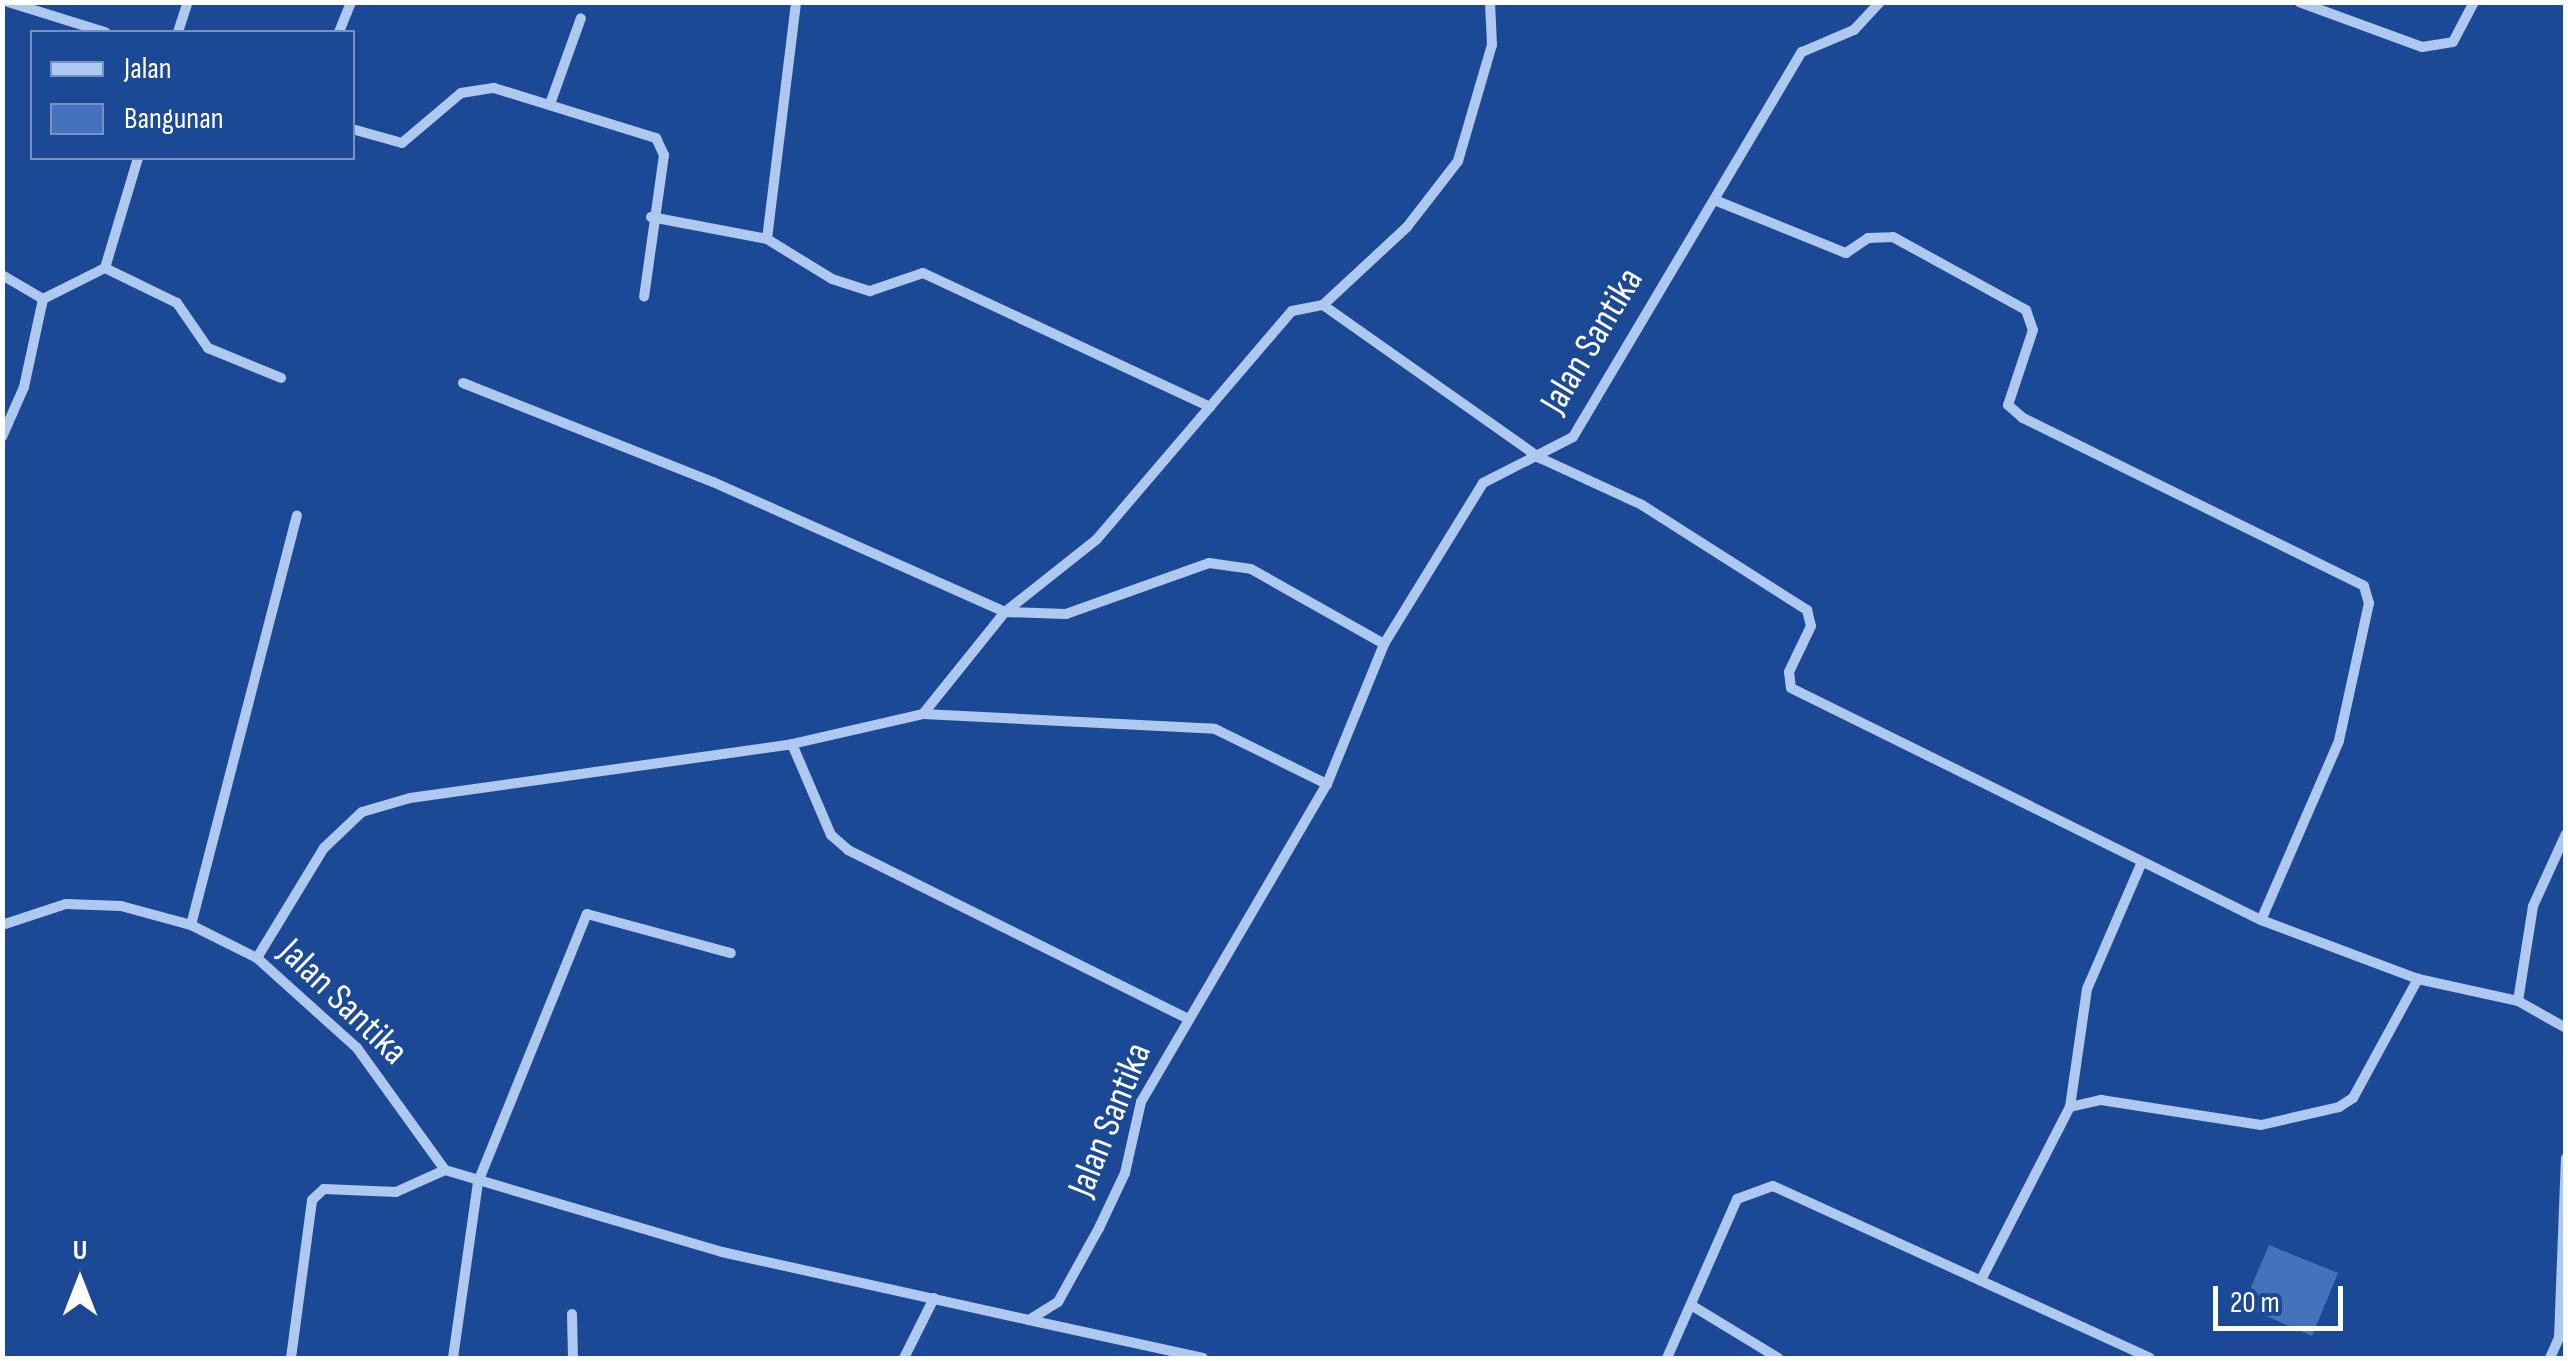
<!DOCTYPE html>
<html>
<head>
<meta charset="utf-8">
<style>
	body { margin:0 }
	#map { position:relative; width:2568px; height:1361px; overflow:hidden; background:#1c4995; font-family:"Sofia Sans Condensed",sans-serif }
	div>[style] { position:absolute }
	.building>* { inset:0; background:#4472bc }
	.street>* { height:10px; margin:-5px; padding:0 5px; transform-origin:5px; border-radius:5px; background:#aec8ef }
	span { translate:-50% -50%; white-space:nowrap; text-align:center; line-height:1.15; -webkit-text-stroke:8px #1c4995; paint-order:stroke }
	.street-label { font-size:38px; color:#fff }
	.frame { position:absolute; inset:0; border:5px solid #fff; pointer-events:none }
	.legend { position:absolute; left:30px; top:30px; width:325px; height:130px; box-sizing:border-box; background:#1c4995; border:2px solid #7792bf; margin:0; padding:12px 18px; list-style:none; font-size:30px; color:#fff }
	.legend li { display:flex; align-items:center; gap:20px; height:50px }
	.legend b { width:50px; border:2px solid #7792bf }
	.north { position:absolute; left:30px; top:1231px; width:100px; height:100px; -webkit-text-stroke:8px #1c4995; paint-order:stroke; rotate:0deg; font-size:28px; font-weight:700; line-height:40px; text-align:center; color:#fff }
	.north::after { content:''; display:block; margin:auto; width:35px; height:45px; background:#fff; clip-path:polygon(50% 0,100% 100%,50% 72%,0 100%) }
	.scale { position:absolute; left:2213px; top:1286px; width:130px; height:45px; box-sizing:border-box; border:5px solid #fff; border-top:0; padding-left:12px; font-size:30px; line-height:35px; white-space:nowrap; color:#fff; -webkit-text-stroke:8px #1c4995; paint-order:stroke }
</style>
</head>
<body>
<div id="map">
	<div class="building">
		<i style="clip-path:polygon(2269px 1245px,2338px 1273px,2312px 1336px,2243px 1306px)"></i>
	</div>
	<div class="street">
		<i style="left:8px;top:2px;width:102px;rotate:17.2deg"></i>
		<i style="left:2299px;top:2px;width:131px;rotate:20.1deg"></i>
		<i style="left:2422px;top:47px;width:31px;rotate:-9deg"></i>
		<i style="left:2453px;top:42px;width:45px;rotate:-62.3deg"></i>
		<i style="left:178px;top:32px;width:32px;rotate:-72deg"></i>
		<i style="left:339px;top:32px;width:32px;rotate:-68deg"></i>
		<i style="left:550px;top:104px;width:91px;rotate:-70.2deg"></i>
		<i style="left:352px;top:129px;width:52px;rotate:15.6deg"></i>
		<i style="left:402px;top:143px;width:77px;rotate:-40.3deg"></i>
		<i style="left:461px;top:93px;width:33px;rotate:-9deg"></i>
		<i style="left:494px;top:88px;width:170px;rotate:17.2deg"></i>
		<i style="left:656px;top:138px;width:19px;rotate:65deg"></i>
		<i style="left:664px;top:155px;width:143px;rotate:98deg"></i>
		<i style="left:1717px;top:201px;width:139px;rotate:22deg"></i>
		<i style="left:1846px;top:253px;width:27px;rotate:-34deg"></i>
		<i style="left:1868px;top:238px;width:25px;rotate:-2deg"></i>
		<i style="left:1893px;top:237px;width:152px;rotate:28.8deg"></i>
		<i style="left:2026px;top:310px;width:21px;rotate:71deg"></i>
		<i style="left:2033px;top:330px;width:79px;rotate:108.4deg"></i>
		<i style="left:2008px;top:405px;width:20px;rotate:41deg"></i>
		<i style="left:2023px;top:418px;width:380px;rotate:26.2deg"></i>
		<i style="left:2364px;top:586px;width:18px;rotate:74deg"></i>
		<i style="left:2369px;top:603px;width:141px;rotate:102.3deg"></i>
		<i style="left:2339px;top:741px;width:195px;rotate:113.5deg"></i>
		<i style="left:651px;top:217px;width:118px;rotate:10.7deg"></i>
		<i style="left:767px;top:239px;width:76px;rotate:31.6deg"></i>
		<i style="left:832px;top:279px;width:40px;rotate:18deg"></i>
		<i style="left:870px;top:291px;width:56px;rotate:-18.8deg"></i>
		<i style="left:923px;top:273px;width:317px;rotate:25deg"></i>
		<i style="left:767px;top:239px;width:239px;rotate:-83deg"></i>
		<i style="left:105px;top:268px;width:115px;rotate:-73.3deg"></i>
		<i style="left:2px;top:275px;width:48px;rotate:30.3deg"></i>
		<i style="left:43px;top:299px;width:69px;rotate:-26.6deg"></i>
		<i style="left:105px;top:268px;width:80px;rotate:25.9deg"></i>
		<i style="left:177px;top:303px;width:55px;rotate:55.4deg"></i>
		<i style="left:208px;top:348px;width:79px;rotate:22.3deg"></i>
		<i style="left:1323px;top:305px;width:115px;rotate:-42.9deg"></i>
		<i style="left:1407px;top:227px;width:83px;rotate:-52.3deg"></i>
		<i style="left:1458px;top:161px;width:121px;rotate:-73.7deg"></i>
		<i style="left:1492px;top:45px;width:43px;rotate:-92.7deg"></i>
		<i style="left:463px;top:383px;width:269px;rotate:21.6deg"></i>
		<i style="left:713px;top:482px;width:320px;rotate:24deg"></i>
		<i style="left:1005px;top:612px;width:61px;rotate:1.9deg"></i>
		<i style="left:1066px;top:614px;width:152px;rotate:-19.6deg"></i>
		<i style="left:1209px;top:563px;width:42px;rotate:8.1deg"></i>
		<i style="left:1251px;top:569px;width:153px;rotate:29.4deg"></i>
		<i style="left:2px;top:437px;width:55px;rotate:-66.3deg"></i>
		<i style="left:24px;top:387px;width:90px;rotate:-77.8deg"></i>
		<i style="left:923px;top:714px;width:131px;rotate:-51.2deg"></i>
		<i style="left:1005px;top:612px;width:117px;rotate:-38.4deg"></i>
		<i style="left:1097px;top:539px;width:300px;rotate:-49.5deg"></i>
		<i style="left:1292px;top:311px;width:32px;rotate:-11deg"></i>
		<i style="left:1323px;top:305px;width:266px;rotate:35.2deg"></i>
		<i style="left:1540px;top:458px;width:112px;rotate:24.7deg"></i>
		<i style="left:1642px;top:505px;width:196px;rotate:32.5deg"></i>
		<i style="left:1807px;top:610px;width:16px;rotate:76deg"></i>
		<i style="left:1811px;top:626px;width:51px;rotate:115.6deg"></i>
		<i style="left:1789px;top:672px;width:16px;rotate:83deg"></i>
		<i style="left:1791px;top:688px;width:524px;rotate:26.27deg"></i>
		<i style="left:2261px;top:920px;width:168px;rotate:20.6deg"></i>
		<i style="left:2418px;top:979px;width:102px;rotate:12.4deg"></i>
		<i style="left:2518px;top:1001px;width:55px;rotate:29.4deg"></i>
		<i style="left:792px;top:744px;width:99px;rotate:66.8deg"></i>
		<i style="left:831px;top:835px;width:23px;rotate:41deg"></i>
		<i style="left:848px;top:850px;width:377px;rotate:26.4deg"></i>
		<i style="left:2px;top:925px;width:67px;rotate:-18.2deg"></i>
		<i style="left:66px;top:904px;width:55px;rotate:2.1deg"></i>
		<i style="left:121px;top:906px;width:73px;rotate:15.2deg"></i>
		<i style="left:191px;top:925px;width:74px;rotate:26.6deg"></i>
		<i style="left:257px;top:958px;width:135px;rotate:42deg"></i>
		<i style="left:357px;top:1048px;width:150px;rotate:54.2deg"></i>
		<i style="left:445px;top:1170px;width:289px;rotate:16.5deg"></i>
		<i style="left:722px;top:1252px;width:314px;rotate:12.5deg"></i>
		<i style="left:1029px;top:1320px;width:34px;rotate:-32deg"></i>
		<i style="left:1058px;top:1302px;width:85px;rotate:-61deg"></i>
		<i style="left:1099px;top:1228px;width:61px;rotate:-64.7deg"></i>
		<i style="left:1125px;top:1173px;width:73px;rotate:-77.3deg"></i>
		<i style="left:1141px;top:1102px;width:368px;rotate:-59.7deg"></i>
		<i style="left:1327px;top:784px;width:151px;rotate:-67.8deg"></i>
		<i style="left:1384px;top:644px;width:189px;rotate:-58.4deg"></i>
		<i style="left:1483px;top:483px;width:101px;rotate:-27.1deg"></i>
		<i style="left:1573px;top:437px;width:448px;rotate:-59.3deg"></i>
		<i style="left:1802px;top:52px;width:56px;rotate:-22.9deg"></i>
		<i style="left:1854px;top:30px;width:38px;rotate:-47deg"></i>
		<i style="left:191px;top:925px;width:423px;rotate:-75.5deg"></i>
		<i style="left:257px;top:958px;width:129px;rotate:-58.7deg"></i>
		<i style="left:324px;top:848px;width:52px;rotate:-43.5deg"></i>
		<i style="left:362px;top:812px;width:50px;rotate:-16.3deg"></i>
		<i style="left:410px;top:798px;width:386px;rotate:-8deg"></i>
		<i style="left:792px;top:744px;width:134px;rotate:-12.9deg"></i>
		<i style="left:923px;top:714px;width:292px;rotate:2.9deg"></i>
		<i style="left:1215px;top:729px;width:125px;rotate:26.2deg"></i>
		<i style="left:2518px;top:1001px;width:96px;rotate:-81deg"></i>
		<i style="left:2533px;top:906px;width:79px;rotate:-65.4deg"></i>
		<i style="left:2070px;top:1107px;width:32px;rotate:-13deg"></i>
		<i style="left:2101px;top:1100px;width:162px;rotate:8.9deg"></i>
		<i style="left:2261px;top:1125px;width:80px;rotate:-13deg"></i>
		<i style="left:2339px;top:1107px;width:17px;rotate:-33deg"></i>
		<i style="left:2353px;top:1098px;width:136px;rotate:-61.4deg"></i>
		<i style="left:1983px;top:1276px;width:190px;rotate:-62.8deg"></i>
		<i style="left:2070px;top:1107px;width:119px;rotate:-81.8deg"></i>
		<i style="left:2087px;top:989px;width:138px;rotate:-66.6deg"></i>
		<i style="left:1691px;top:1305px;width:102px;rotate:31.3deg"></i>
		<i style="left:572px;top:1314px;width:44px;rotate:88.7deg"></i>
		<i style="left:1029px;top:1320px;width:178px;rotate:12.3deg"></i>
		<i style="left:291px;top:1358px;width:159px;rotate:-82.4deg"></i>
		<i style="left:312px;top:1200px;width:16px;rotate:-43deg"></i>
		<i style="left:324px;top:1189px;width:72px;rotate:2.4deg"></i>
		<i style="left:396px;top:1192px;width:54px;rotate:-24.2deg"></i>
		<i style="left:453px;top:1358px;width:178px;rotate:-81.9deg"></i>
		<i style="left:478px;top:1182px;width:289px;rotate:-67.9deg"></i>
		<i style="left:587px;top:914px;width:149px;rotate:15.2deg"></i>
		<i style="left:904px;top:1358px;width:67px;rotate:-63.4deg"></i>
		<i style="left:1667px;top:1358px;width:174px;rotate:-66.2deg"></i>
		<i style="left:1737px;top:1199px;width:38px;rotate:-20deg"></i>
		<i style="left:1773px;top:1186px;width:414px;rotate:24.5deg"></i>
		<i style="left:2550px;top:1358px;width:22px;rotate:-66deg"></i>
		<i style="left:2559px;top:1338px;width:180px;rotate:-87.8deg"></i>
	</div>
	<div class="street-label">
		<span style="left:1592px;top:341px;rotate:-59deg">Jalan Santika</span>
		<span style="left:343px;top:1002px;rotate:44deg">Jalan Santika</span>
		<span style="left:1110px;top:1120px;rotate:-68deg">Jalan Santika</span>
	</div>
	<div class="frame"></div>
	<ul class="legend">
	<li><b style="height:12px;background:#aec8ef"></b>Jalan</li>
	<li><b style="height:28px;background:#4472bc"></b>Bangunan</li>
	</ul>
	<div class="north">U</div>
	<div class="scale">20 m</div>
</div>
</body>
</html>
